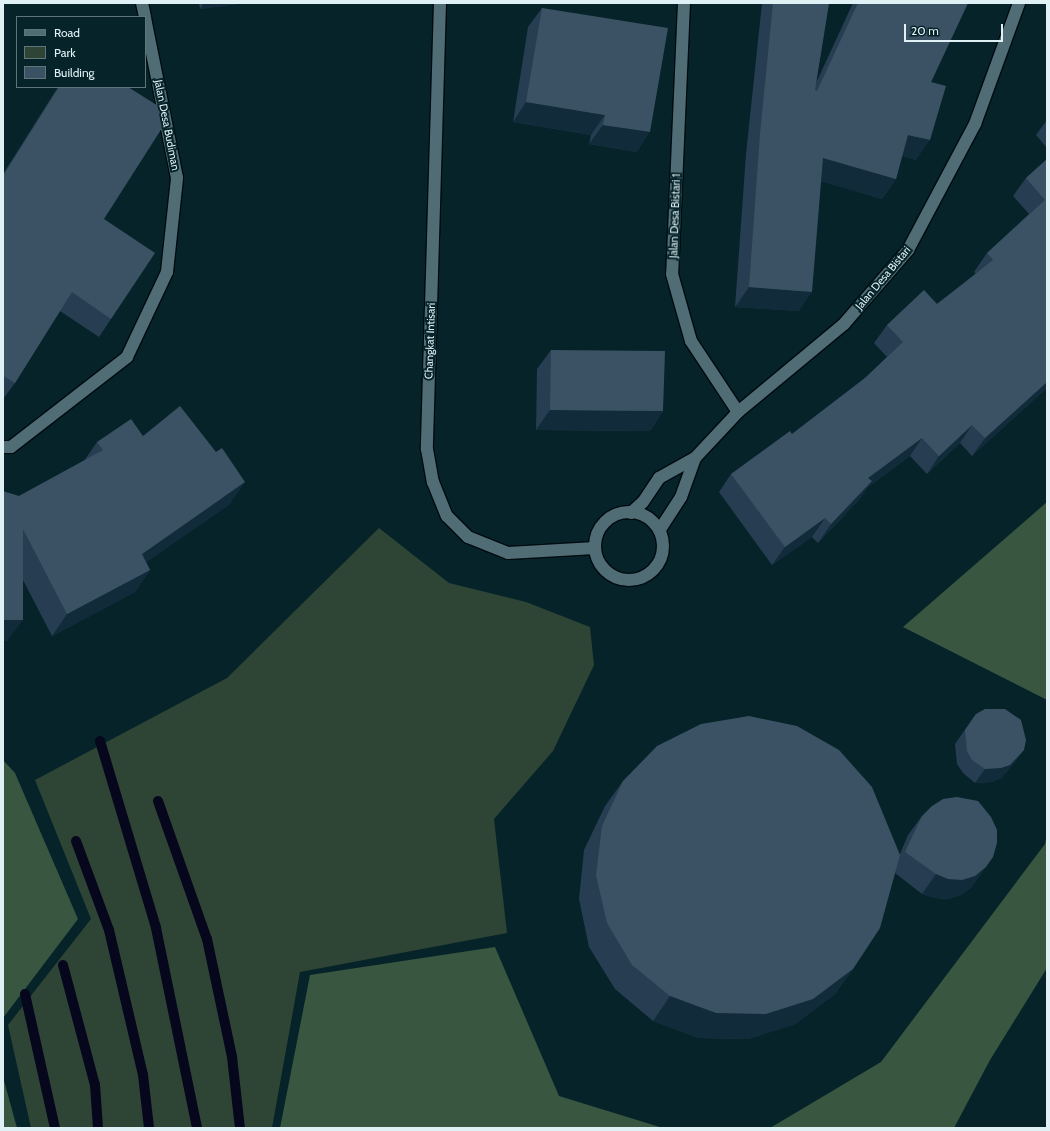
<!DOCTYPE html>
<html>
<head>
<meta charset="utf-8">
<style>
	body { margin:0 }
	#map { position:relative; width:1050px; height:1131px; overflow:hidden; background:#052329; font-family:Cabin,sans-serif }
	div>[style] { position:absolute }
	.green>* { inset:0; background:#2e4435 }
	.forest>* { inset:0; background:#395641 }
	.stream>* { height:10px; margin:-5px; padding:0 5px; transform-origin:5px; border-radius:5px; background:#06061d }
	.roads { filter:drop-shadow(1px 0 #000b10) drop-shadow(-1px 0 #000b10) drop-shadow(0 1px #000b10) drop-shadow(0 -1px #000b10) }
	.street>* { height:12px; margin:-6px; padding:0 6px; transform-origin:6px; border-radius:6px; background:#506d75 }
	.secondary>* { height:12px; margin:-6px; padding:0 6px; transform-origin:6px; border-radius:6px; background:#506d75 }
	.secondary>.ring { margin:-6px; padding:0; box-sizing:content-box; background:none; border:12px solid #506d75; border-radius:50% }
	.wall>* { inset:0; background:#273e52 }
	.shaded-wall>* { inset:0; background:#112b3a }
	.building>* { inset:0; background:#3b5264 }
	span { translate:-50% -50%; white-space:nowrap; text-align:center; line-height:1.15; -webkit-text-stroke:4px #052329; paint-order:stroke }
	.street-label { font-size:11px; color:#e0f1f5 }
	.frame { position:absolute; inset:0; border:4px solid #e0f1f5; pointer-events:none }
	.legend { position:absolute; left:16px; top:16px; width:130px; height:72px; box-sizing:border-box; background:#052329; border:1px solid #5d757b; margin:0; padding:5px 7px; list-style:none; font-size:12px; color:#e0f1f5 }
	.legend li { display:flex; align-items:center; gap:8px; height:20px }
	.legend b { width:20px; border:1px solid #5d757b }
	.scale { position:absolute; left:904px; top:24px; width:99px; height:18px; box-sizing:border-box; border:2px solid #e0f1f5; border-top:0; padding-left:5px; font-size:12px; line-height:14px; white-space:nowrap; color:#e0f1f5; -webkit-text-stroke:3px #052329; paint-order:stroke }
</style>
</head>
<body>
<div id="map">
	<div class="green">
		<i style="clip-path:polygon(379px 528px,449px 583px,526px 602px,590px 627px,594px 665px,553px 751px,494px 819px,507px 933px,300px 972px,272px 1128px,31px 1128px,8px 1025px,91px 919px,35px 780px,227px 678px)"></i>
	</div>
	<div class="forest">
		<i style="clip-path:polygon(1047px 502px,1047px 700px,903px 627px)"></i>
		<i style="clip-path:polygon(3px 760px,15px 773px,78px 919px,3px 1018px)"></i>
		<i style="clip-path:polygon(1047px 834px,1047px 968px,990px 1060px,954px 1128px,770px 1128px,881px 1062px,1045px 844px)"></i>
		<i style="clip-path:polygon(495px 947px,559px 1096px,663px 1128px,280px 1128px,310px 975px)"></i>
		<i style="clip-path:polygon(3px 1077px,17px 1128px,3px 1128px)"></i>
	</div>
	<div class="stream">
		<i style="left:100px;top:741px;width:195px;rotate:73.3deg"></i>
		<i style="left:156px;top:928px;width:204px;rotate:78.4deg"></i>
		<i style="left:158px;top:801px;width:146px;rotate:70.5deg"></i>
		<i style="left:207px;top:939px;width:121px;rotate:78deg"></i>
		<i style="left:232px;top:1057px;width:71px;rotate:83.6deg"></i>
		<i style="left:76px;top:841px;width:95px;rotate:69.7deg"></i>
		<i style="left:109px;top:930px;width:149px;rotate:76.8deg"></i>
		<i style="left:143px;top:1075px;width:53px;rotate:83.5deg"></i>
		<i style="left:63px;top:965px;width:124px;rotate:75.1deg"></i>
		<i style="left:95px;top:1085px;width:43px;rotate:86deg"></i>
		<i style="left:25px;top:994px;width:137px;rotate:77.4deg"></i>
	</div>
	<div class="roads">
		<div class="street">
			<i style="left:142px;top:3px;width:14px;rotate:78deg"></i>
			<i style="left:684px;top:3px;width:271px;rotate:92.5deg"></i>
			<i style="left:672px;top:274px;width:70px;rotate:74.2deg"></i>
			<i style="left:691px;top:341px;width:85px;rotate:56.5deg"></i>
			<i style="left:3px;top:447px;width:8px"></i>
			<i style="left:11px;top:447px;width:147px;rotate:-37.8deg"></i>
			<i style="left:127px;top:357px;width:94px;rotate:-64.8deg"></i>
			<i style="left:167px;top:272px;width:95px;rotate:-83.9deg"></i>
			<i style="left:177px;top:178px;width:163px;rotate:-101.3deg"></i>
			<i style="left:695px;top:458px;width:63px;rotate:-46.9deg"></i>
			<i style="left:738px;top:412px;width:138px;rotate:-39.7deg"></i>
			<i style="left:844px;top:324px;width:98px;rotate:-49.1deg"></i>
			<i style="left:908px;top:250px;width:143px;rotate:-62deg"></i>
			<i style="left:975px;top:124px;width:129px;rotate:-70deg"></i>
			<i style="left:631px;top:513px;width:16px;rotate:-43deg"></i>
			<i style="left:643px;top:502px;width:29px;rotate:-56deg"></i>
			<i style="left:659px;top:478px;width:41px;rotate:-29.1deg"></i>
			<i style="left:695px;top:458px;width:41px;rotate:109.7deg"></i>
			<i style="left:681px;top:497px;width:40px;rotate:122.9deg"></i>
		</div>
		<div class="secondary">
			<i style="left:440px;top:3px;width:446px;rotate:91.7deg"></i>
			<i style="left:427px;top:449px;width:34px;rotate:80deg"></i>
			<i style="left:433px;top:482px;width:37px;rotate:68deg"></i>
			<i style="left:447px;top:516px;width:30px;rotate:45deg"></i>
			<i style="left:468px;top:537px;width:43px;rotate:21.8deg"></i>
			<i style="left:508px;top:553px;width:87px;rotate:-3.3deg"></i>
			<i class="ring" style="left:595px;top:512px;width:56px;height:56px"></i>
		</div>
	</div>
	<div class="wall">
		<i style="clip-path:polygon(199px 3px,245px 3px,200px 9px)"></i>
		<i style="clip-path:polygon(762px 3px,829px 3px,816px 83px,853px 3px,968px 3px,931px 82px,916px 160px,902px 156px,896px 179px,882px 199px,821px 181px,799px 311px,735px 307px,746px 154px)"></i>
		<i style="clip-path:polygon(542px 8px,637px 152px,589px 144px,591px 135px,513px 122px,528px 27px)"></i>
		<i style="clip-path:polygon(58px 87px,128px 87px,104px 219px,111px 319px,99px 337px,60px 311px,15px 383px,3px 399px,3px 174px)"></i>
		<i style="clip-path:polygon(1047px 120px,1047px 148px,1036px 135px)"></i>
		<i style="clip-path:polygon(1047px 159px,1047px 388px,972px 456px,960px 443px,927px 474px,910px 456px,868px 487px,859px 500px,818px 543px,812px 537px,772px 565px,719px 492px,731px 474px,792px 434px,865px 378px,887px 357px,874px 343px,887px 325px,937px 304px,976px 274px,974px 272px,987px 253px,1029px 214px,1013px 196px,1026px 178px)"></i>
		<i style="clip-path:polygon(551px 350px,663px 411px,650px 431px,536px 430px,537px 369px)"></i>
		<i style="clip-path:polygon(143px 436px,230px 504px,146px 562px,150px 570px,135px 592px,52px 636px,23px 580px,7px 641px,19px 496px,84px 461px,97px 442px)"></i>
		<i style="clip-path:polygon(976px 714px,1024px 750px,1014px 763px,1001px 778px,992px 782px,975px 783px,963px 773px,957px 764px,955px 744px)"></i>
		<i style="clip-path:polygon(623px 781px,900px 854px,908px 835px,922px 816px,972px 887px,961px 895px,948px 899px,935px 898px,922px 894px,895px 873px,853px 969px,835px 994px,795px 1024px,748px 1039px,699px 1038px,653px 1021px,615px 989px,589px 947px,579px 899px,584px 850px,605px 806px)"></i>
	</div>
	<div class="shaded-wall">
		<i style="clip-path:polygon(204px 3px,245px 3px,200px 9px)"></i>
		<i style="clip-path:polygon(526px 102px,605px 115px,591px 135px,513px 122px)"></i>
		<i style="clip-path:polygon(603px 125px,650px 132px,637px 152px,589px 144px)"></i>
		<i style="clip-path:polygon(908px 135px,930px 140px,916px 160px,895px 154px)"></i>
		<i style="clip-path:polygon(823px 158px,896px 179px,882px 199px,809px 178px)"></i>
		<i style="clip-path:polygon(749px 287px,812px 292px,799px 311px,735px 307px)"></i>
		<i style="clip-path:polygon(1047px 382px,1047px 388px,972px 456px,985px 438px)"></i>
		<i style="clip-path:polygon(550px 410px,663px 411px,650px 431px,536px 430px)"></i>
		<i style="clip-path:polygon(972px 425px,960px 443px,927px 474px,939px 456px)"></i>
		<i style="clip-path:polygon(922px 438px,910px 456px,868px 487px,859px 500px,818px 543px,831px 524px,868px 478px)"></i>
		<i style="clip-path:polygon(245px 482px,230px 504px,127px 576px,142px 554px)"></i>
		<i style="clip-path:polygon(825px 518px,812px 537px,772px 565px,785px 547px)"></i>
		<i style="clip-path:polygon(150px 570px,135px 592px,52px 636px,67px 614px)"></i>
		<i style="clip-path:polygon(3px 620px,23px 620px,7px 641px,3px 641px)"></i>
		<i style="clip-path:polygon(1024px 750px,1014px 763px,1001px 778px,992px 782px,975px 783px,985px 769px)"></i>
		<i style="clip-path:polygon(986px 867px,972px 887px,961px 895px,948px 899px,935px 898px,922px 894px,936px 874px)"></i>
		<i style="clip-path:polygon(853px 969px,835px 994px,795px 1024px,748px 1039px,699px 1038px,653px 1021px,670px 996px)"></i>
	</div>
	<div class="building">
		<i style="clip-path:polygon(773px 3px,829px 3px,815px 90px,817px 91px,858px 3px,968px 3px,931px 82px,946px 86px,930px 140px,908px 135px,896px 179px,823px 158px,812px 292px,749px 287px,760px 134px)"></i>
		<i style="clip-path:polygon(542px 8px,668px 28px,650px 132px,603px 125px,605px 115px,526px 102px)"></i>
		<i style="clip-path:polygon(59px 87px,128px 87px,171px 114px,104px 219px,155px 253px,111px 319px,72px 292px,15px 383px,3px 376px,3px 176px)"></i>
		<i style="clip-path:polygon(1047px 159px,1047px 382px,985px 438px,972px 425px,939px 456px,922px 438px,868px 478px,872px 481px,831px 524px,825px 518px,785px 547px,731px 474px,790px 431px,792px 434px,865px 378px,903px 342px,887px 325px,924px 290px,937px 304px,993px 260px,987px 253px,1045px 200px,1026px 178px)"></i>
		<i style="clip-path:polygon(551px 350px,665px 351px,663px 411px,550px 410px)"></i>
		<i style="clip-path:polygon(180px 406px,216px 452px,222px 448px,245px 482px,142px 554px,150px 570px,67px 614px,23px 529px,23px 620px,3px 620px,3px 491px,19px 496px,103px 450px,97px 442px,131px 419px,143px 436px)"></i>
		<i style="clip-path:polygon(985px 709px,1005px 709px,1021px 720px,1026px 740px,1024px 750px,1010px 765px,1001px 768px,985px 769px,972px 760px,967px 751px,965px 730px,976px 714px)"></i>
		<i style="clip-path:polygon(749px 716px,797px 726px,839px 750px,872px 787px,900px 855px,880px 928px,853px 969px,813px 999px,766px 1014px,716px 1013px,670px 996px,632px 965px,607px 923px,596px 875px,602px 826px,623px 781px,657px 746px,701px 724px)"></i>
		<i style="clip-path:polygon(957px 797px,978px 801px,991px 817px,997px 830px,997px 843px,993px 857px,986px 867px,975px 876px,962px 880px,948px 879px,936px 874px,905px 852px,922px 816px,932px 806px,943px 799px)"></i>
	</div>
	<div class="street-label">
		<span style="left:167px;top:125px;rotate:79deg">Jalan Desa Budiman</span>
		<span style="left:675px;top:216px;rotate:-88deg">Jalan Desa Bistari 1</span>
		<span style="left:883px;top:278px;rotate:-50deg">Jalan Desa Bistari</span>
		<span style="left:430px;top:341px;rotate:-88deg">Changkat Intisari</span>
	</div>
	<div class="frame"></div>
	<ul class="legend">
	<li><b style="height:5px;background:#506d75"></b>Road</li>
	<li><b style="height:11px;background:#2e4435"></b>Park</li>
	<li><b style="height:11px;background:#3b5264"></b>Building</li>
	</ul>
	<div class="scale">20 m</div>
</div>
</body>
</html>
